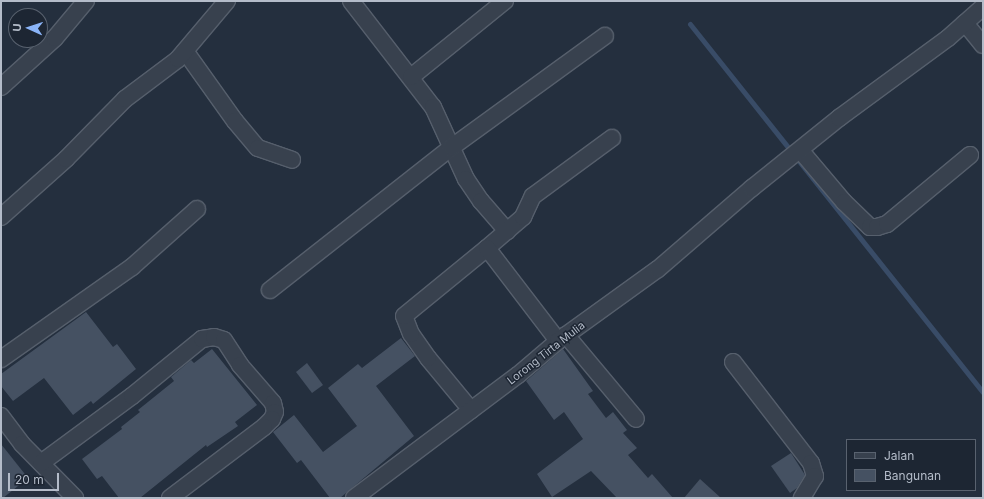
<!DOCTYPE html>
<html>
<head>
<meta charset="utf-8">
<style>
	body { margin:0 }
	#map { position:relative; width:984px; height:499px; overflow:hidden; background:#242f3e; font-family:Inter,sans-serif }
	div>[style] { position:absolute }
	.stream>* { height:5px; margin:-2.5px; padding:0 2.5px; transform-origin:2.5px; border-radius:2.5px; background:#394c67 }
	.building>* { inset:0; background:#455162 }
	.roads { filter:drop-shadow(1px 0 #565f6c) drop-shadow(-1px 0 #565f6c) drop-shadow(0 1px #565f6c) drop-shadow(0 -1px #565f6c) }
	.minor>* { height:16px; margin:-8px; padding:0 8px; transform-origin:8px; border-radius:8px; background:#38414e }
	span { translate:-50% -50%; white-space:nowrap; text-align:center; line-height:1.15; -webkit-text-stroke:3px #1d2633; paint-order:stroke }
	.street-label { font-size:11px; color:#b4bcc9 }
	.frame { position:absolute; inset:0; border:2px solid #b4bcc9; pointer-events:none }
	.legend { position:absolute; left:846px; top:439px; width:130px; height:52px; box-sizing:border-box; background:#1d2633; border:1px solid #59626f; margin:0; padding:5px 7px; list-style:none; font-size:12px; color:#b4bcc9 }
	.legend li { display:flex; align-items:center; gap:8px; height:20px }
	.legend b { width:20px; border:1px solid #59626f }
	.north { position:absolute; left:8px; top:8px; width:40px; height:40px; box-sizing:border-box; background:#1d2633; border:1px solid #59626f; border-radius:50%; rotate:273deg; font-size:11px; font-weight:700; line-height:16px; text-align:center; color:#b4bcc9 }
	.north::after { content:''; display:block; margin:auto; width:14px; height:18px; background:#8ab4f8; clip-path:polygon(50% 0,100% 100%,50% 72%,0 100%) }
	.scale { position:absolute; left:8px; top:473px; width:51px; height:18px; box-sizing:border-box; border:2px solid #b4bcc9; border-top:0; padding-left:5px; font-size:12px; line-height:14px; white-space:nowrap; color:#b4bcc9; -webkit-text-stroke:3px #1d2633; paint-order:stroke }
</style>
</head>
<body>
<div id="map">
	<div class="stream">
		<i style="left:690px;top:24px;width:470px;rotate:51.5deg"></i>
	</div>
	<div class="building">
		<i style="clip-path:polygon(86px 312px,113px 347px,117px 344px,136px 369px,93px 404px,91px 401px,73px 415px,44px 378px,13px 401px,1px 386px,1px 374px)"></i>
		<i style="clip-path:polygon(401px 338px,415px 356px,376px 386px,414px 436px,340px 498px,330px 498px,301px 460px,297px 463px,273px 432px,294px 415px,323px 452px,357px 426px,328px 388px,358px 364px,362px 368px)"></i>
		<i style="clip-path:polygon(212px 349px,257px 405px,235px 422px,238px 426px,207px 447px,206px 445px,140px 498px,119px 498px,102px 476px,97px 479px,82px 459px,122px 429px,121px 427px,140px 412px,138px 410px,174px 381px,171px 377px,191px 360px,194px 363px)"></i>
		<i style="clip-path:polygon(563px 349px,593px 391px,588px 394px,606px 418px,613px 412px,627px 430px,623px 433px,637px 448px,628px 455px,648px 478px,652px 474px,673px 498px,617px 498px,591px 471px,552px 497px,537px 474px,583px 439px,564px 412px,554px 420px,526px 381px)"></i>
		<i style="clip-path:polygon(307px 363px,323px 385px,312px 393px,296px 372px)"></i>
		<i style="clip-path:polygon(1px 444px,28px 478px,3px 498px,1px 498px)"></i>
		<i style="clip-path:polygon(791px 453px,805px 475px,797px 488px,790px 493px,771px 466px)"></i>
		<i style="clip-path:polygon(700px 479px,721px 498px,684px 498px)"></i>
	</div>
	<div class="roads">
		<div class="minor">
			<i style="left:351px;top:1px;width:134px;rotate:52.3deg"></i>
			<i style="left:433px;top:107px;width:79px;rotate:65.4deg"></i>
			<i style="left:466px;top:179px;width:27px;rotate:56deg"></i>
			<i style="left:481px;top:201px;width:40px;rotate:49deg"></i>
			<i style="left:965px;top:23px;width:28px;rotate:51deg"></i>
			<i style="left:185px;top:51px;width:86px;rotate:54.5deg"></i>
			<i style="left:235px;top:121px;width:35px;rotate:50deg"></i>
			<i style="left:258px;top:148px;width:36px;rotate:19deg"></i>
			<i style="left:411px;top:77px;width:121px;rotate:-39deg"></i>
			<i style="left:1px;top:87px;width:73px;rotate:-42.2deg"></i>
			<i style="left:55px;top:38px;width:48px;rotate:-50deg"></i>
			<i style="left:800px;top:150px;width:68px;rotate:49.8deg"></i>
			<i style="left:844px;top:202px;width:36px;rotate:44deg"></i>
			<i style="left:870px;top:227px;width:7px"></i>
			<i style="left:877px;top:227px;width:10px;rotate:-17deg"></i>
			<i style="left:887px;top:224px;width:108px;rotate:-39.7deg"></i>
			<i style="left:1px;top:217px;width:87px;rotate:-41.7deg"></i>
			<i style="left:66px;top:159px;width:84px;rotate:-45.5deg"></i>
			<i style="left:125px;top:99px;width:66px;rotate:-37deg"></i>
			<i style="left:178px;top:59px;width:76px;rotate:-49.8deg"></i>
			<i style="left:487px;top:248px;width:48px;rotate:-40.7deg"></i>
			<i style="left:523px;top:217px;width:23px;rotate:-65deg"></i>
			<i style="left:533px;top:196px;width:98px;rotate:-36.3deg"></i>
			<i style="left:270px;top:290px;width:231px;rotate:-38.2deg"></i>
			<i style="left:452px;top:147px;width:189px;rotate:-36deg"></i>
			<i style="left:566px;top:335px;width:109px;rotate:50.2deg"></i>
			<i style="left:1px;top:359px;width:160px;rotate:-35.1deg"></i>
			<i style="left:132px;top:267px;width:87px;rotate:-41.7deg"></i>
			<i style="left:733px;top:362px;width:128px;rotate:52.3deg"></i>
			<i style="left:811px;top:463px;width:14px;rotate:73deg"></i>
			<i style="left:815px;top:476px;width:26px;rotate:121deg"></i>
			<i style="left:471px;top:410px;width:67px;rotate:-129.6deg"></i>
			<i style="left:428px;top:358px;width:29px;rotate:-125deg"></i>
			<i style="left:411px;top:334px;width:19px;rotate:-111deg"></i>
			<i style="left:404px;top:316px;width:107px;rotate:-39.3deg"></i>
			<i style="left:487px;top:248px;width:117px;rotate:52.6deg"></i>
			<i style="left:1px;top:416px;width:35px;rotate:53deg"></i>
			<i style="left:22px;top:444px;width:76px;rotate:45.5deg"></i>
			<i style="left:41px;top:463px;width:113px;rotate:-36.4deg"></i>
			<i style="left:132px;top:396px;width:90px;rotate:-39.2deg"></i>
			<i style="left:202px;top:339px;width:12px;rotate:-9deg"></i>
			<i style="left:214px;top:337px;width:10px;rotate:17deg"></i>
			<i style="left:224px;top:340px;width:30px;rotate:57deg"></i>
			<i style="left:240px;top:365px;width:50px;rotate:49deg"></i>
			<i style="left:273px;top:403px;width:9px;rotate:77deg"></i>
			<i style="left:275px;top:412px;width:8px;rotate:113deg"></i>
			<i style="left:272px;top:419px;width:11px;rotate:135deg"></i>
			<i style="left:264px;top:427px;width:118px;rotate:142.9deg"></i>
			<i style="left:354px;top:498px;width:205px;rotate:-36.9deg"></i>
			<i style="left:518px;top:375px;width:52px;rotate:-40.4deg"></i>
			<i style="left:558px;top:341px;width:123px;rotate:-35.8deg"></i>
			<i style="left:658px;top:269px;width:124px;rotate:-40.8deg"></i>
			<i style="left:752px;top:188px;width:112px;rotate:-38.8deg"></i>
			<i style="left:839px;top:118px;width:135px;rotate:-36.3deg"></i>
			<i style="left:948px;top:38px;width:47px;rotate:-41.5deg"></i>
		</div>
	</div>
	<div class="street-label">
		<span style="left:546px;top:353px;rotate:-38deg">Lorong Tirta Mulia</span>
	</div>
	<div class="frame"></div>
	<ul class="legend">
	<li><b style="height:5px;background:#38414e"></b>Jalan</li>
	<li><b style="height:11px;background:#455162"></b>Bangunan</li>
	</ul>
	<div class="north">U</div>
	<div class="scale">20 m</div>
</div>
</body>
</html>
